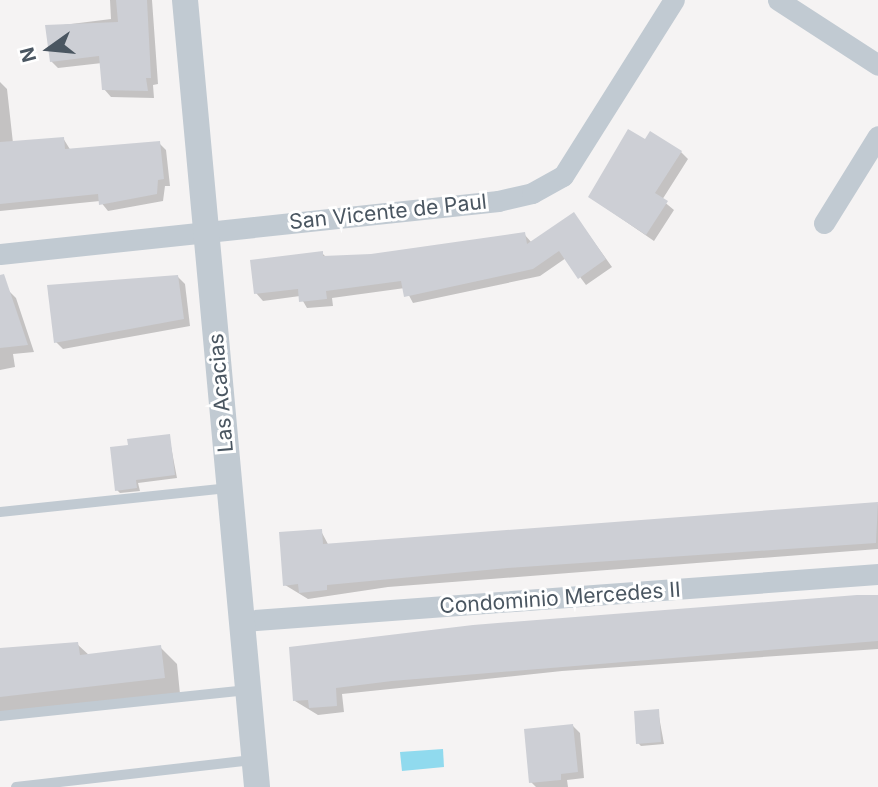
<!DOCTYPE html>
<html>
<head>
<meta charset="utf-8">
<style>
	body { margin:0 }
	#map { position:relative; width:878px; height:787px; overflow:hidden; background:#f5f3f3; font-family:Inter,sans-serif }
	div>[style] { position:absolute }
	.water>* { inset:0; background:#90daee }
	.shadow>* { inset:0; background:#0003 }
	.building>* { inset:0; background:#cdcfd5 }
	.service>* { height:10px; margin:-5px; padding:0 5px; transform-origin:5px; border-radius:5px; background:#c1cad2 }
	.minor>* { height:21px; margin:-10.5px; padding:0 10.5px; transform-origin:10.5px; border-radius:10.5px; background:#c1cad2 }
	.tertiary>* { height:26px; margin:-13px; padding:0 13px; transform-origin:13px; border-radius:13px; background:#c1cad2 }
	span { translate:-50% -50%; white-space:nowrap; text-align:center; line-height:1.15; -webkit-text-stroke:6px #fff; paint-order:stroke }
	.street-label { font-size:21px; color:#4a5661 }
	.north { position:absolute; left:14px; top:14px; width:70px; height:70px; -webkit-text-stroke:5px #fff; paint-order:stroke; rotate:255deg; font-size:19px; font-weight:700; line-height:28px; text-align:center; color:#4a5661 }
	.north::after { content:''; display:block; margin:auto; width:24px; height:32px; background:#4a5661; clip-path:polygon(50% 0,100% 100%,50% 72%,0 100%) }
</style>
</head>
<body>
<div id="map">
	<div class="water">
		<i style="clip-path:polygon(443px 749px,444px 767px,402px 771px,400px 752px)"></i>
	</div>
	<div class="shadow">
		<i style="clip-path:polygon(110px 0,152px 0,158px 84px,153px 85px,154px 98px,111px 97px,104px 89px,102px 63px,58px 68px,51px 61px,47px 27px,111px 19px)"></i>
		<i style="clip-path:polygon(0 82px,7px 89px,13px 143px,63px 138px,71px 151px,159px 143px,166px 150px,170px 186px,165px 186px,163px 201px,108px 211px,100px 201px,0 211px)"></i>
		<i style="clip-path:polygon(646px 142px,681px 152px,688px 159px,662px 200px,674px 210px,654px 241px,590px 197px)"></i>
		<i style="clip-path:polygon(574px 214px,612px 267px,586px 285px,566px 258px,540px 276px,413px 303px,405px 288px,332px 298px,333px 306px,307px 308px,300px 296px,263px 301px,256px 293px,322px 253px,327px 258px,371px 255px,524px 234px,532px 243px)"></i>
		<i style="clip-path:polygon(178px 277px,185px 284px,190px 326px,63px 349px,56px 342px)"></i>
		<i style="clip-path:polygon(0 291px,9px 291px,16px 298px,34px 352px,13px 354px,15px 367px,0 370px)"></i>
		<i style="clip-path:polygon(169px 436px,177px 478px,138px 483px,140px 491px,120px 493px,117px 490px)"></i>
		<i style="clip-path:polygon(878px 504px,878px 549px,388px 587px,308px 599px,285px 585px,321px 531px,329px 546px)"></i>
		<i style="clip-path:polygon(878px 596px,878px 649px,562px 671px,342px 694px,344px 712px,318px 715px,295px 701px,291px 649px)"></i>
		<i style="clip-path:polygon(77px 644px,90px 656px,160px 647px,177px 664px,180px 694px,0 714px,0 651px)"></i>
		<i style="clip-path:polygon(658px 711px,664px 744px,641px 746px,638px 743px)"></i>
		<i style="clip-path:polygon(573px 726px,580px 733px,584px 778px,567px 780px,568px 787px,536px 787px,531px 782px)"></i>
	</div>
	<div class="building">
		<i style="clip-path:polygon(116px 0,147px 0,151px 78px,146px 78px,148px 91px,102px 90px,99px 56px,50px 62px,45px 25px,118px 22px)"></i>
		<i style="clip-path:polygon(628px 129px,645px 139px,650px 131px,682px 151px,655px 193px,668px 201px,646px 235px,588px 197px)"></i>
		<i style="clip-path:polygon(64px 137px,65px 149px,160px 141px,164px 179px,158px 180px,157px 194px,99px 205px,98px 194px,0 204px,0 142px)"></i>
		<i style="clip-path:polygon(574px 212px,606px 259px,578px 279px,559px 251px,533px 269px,404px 297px,401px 281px,326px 291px,327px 299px,299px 302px,298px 289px,254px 294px,250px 260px,323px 251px,323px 256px,371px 254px,525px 232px,527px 244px)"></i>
		<i style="clip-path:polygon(4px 274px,28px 345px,0 348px,0 275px)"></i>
		<i style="clip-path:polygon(178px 275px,184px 319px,54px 343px,47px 285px)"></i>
		<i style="clip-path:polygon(170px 434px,175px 475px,136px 480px,137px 488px,115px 491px,110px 447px,128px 445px,127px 439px)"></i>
		<i style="clip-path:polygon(878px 502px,876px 543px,508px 568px,327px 585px,327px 590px,299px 593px,298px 584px,283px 586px,279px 532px,322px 529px,323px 544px)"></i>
		<i style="clip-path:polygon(857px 595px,878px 595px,878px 641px,392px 681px,336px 688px,337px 706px,309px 708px,308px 700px,293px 701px,289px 647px,473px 625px)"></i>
		<i style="clip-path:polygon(78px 642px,80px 655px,161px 645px,165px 678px,0 697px,0 648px)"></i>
		<i style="clip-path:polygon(659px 709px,661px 742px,636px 744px,634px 711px)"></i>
		<i style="clip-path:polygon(573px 724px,578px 772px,561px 774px,561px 780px,529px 783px,524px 729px)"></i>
	</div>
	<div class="service">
		<i style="left:0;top:512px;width:231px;rotate:-6deg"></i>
		<i style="left:0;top:716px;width:249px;rotate:-6deg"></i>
		<i style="left:16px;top:787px;width:240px;rotate:-6.5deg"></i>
	</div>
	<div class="minor">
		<i style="left:778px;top:0;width:119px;rotate:33deg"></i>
		<i style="left:824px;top:223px;width:102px;rotate:-58.2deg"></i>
		<i style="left:0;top:254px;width:501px;rotate:-6.07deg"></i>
		<i style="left:498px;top:201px;width:35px;rotate:-13deg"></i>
		<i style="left:532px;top:193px;width:35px;rotate:-29deg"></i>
		<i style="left:563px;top:176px;width:208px;rotate:-57.8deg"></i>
		<i style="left:242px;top:621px;width:638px;rotate:-4.23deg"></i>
	</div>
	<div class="tertiary">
		<i style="left:185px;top:0;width:790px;rotate:84.77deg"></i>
	</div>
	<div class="street-label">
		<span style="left:388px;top:212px;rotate:-6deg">San Vicente de Paul</span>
		<span style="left:221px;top:393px;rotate:-95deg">Las Acacias</span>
		<span style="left:560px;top:598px;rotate:-4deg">Condominio Mercedes II</span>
	</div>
	<div class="north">N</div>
</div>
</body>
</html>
